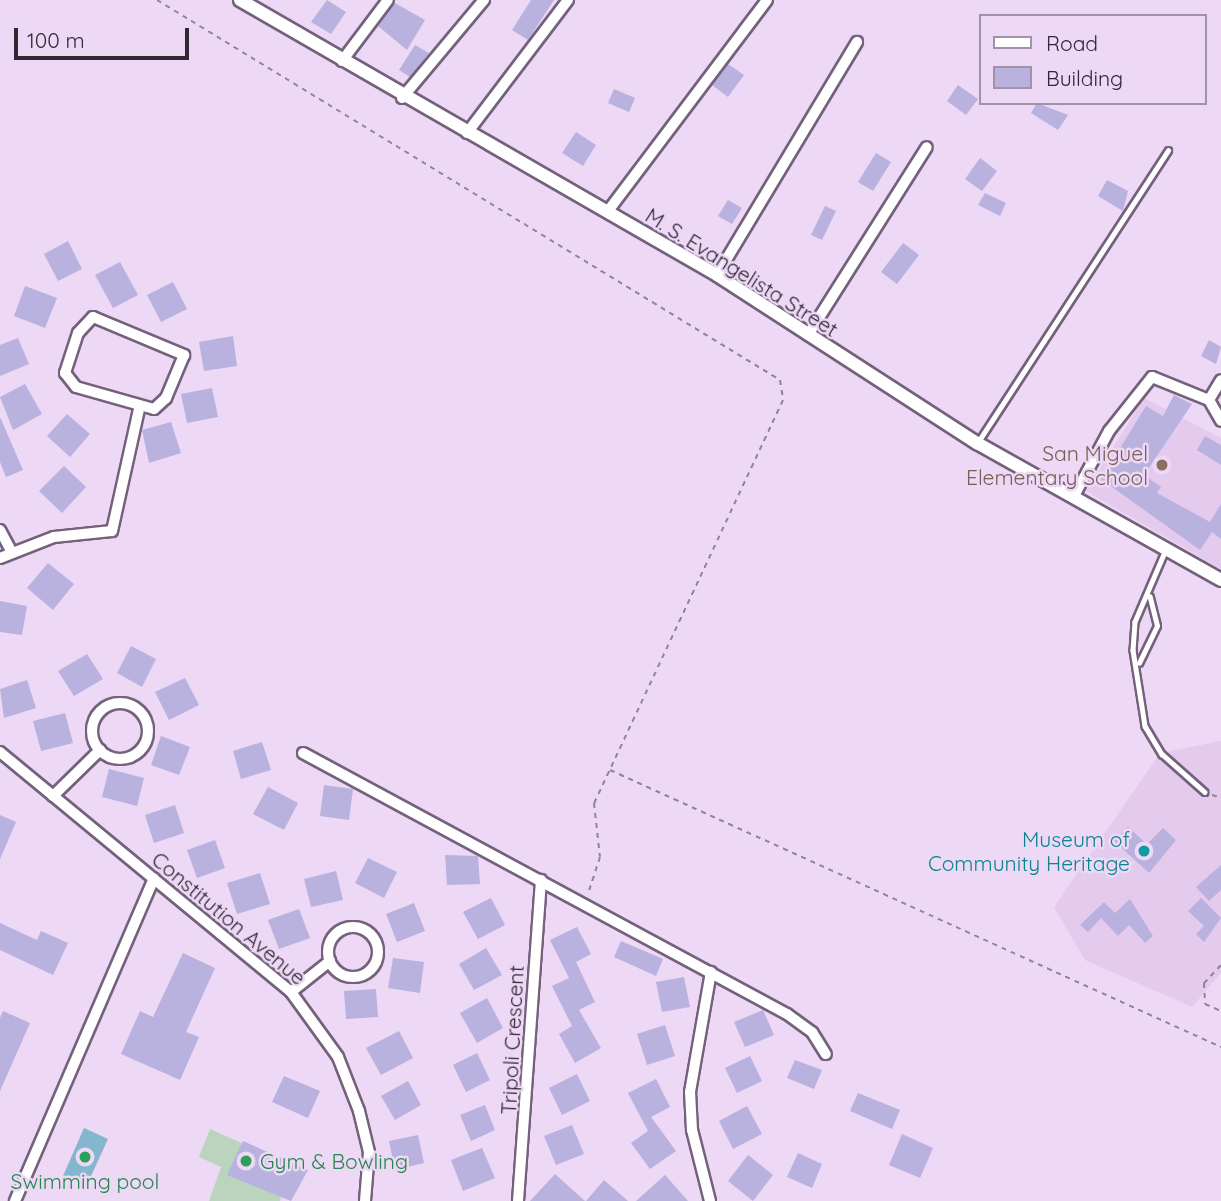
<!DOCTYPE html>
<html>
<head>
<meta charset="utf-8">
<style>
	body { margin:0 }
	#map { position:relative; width:1221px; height:1201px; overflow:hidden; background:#edd8f5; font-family:Quicksand,sans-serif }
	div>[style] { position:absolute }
	.built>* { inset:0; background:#e4cbed }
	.green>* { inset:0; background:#bbd4bd }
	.water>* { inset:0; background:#84b6ce }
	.building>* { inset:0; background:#b9b1de }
	.path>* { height:2px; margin-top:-1px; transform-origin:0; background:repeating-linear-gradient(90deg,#928498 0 5px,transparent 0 10px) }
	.roads { filter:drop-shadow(2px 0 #74617b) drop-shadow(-2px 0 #74617b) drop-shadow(0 2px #74617b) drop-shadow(0 -2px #74617b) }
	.service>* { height:4.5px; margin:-2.25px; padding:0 2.25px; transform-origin:2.25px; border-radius:2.25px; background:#fff }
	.minor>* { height:10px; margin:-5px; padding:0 5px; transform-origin:5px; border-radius:5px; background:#fff }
	.minor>.ring { margin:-5px; padding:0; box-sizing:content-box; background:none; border:10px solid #fff; border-radius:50% }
	.tertiary>* { height:12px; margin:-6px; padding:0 6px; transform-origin:6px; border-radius:6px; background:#fff }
	.dots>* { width:19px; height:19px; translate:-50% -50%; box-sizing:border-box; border:4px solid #edd8f5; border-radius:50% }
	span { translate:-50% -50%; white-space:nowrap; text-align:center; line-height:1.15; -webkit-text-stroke:5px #edd8f5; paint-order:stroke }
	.street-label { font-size:21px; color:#302833 }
	.education-label { font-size:21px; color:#785e54 }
	.right { translate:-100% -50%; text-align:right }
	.culture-label { font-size:21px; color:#0d838f }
	.leisure-label { font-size:21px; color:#27864d }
	.left { translate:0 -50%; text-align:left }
	.legend { position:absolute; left:979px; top:14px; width:228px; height:91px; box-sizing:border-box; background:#edd8f5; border:2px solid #a192a7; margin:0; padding:9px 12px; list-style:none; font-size:21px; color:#302833 }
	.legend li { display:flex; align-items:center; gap:14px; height:35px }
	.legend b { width:35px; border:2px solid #a192a7 }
	.scale { position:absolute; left:14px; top:28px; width:175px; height:32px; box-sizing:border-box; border:4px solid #302833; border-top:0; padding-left:9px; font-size:21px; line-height:24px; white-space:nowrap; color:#302833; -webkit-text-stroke:5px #edd8f5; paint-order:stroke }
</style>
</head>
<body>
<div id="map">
	<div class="built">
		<i style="clip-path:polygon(1144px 398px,1221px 438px,1221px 569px,1086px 491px)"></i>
		<i style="clip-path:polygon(1221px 741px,1221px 973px,1192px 1007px,1085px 960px,1054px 907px,1160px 753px)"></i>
	</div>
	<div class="green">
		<i style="clip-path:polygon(210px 1129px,293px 1166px,280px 1201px,209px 1201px,221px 1167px,199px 1157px)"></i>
	</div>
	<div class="water">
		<i style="clip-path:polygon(84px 1128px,108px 1139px,86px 1187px,63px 1176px)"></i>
	</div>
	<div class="building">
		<i style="clip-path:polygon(327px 0,346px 12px,331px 34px,311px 22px)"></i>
		<i style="clip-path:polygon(531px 0,554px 0,528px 40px,512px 30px)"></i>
		<i style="clip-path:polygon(395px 3px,425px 20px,407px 50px,378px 26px)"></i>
		<i style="clip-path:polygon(415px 45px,429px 53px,410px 77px,399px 70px)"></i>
		<i style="clip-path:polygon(728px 64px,744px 75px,728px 97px,712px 85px)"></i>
		<i style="clip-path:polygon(958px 85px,978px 99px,966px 115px,947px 101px)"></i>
		<i style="clip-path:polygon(614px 89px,635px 98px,629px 112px,608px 103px)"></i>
		<i style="clip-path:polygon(1037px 103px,1068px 115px,1058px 130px,1031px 113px)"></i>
		<i style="clip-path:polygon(576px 132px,596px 145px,583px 166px,562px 153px)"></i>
		<i style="clip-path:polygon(876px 153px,891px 162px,873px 191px,858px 182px)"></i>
		<i style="clip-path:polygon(980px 158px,997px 171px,982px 191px,965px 179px)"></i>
		<i style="clip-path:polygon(1107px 180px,1128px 191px,1123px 211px,1098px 196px)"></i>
		<i style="clip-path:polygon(985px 193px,1006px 203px,1000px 216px,978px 205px)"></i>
		<i style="clip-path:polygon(728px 200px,742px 208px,732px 224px,718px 216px)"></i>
		<i style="clip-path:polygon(825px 206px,836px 211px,822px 240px,811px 235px)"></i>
		<i style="clip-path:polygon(68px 241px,82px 269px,58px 281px,44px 254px)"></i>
		<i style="clip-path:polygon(903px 243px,919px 255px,897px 284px,881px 272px)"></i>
		<i style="clip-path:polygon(120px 262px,138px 295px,113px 308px,95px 275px)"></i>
		<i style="clip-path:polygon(173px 282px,187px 309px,161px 322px,147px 295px)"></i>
		<i style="clip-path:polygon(25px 286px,57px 298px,45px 328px,14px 316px)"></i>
		<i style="clip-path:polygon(233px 336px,237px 366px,204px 371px,199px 342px)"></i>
		<i style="clip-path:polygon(18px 338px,29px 364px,0 376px,0 345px)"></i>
		<i style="clip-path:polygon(1209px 340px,1221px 347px,1216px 364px,1201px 356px)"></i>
		<i style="clip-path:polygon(25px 384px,42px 414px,13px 430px,0 397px)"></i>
		<i style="clip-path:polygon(212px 388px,218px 417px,187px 423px,181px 394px)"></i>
		<i style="clip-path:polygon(1174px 395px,1192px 404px,1144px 475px,1161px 487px,1157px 493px,1210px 522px,1221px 504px,1221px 539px,1212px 532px,1200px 550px,1101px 479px,1146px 406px,1163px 416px)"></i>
		<i style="clip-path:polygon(67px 414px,90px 434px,70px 457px,47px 436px)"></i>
		<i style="clip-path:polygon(0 417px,23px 470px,6px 477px,0 462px)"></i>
		<i style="clip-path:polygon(171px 422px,181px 453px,149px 463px,142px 430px)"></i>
		<i style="clip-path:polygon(1205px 436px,1221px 445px,1221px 465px,1197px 450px)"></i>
		<i style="clip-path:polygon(64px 466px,86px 487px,62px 513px,39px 491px)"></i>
		<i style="clip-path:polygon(48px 563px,74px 584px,53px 610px,27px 588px)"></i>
		<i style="clip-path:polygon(0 601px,27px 606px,22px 635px,0 632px)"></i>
		<i style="clip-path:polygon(131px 646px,156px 659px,142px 687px,117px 673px)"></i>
		<i style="clip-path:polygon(87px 654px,103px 679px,74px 696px,58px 671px)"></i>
		<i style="clip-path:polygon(185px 678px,199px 705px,169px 720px,155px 692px)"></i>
		<i style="clip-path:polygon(27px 680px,36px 708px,4px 718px,0 689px)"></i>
		<i style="clip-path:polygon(65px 713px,73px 743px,41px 751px,33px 721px)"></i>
		<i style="clip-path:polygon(161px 736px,190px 747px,179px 775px,151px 765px)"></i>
		<i style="clip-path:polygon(262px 742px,271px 770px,241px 779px,233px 751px)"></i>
		<i style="clip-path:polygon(109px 769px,144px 778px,137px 806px,102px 797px)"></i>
		<i style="clip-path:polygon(324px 785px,353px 789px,349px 820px,320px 816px)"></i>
		<i style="clip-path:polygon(268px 787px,298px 803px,284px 830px,253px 814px)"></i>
		<i style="clip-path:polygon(175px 805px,184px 833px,154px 843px,145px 815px)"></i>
		<i style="clip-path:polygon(0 815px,16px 822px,0 859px)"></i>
		<i style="clip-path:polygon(1128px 827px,1147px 844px,1163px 828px,1176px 840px,1149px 873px,1114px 841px)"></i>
		<i style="clip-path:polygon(215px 840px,225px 868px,197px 878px,187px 850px)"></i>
		<i style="clip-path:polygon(445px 855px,478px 856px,480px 884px,447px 885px)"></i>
		<i style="clip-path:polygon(368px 858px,397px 872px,384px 898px,355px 883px)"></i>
		<i style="clip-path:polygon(1221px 865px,1221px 890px,1209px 901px,1196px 887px)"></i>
		<i style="clip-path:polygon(336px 871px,343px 900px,311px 907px,304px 879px)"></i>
		<i style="clip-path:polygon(260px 873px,270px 904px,237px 914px,227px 883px)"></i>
		<i style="clip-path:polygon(491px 898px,505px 925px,478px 939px,463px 912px)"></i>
		<i style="clip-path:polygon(1201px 898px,1221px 918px,1204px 942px,1196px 934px,1204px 926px,1188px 911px)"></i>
		<i style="clip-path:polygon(1130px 899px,1153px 936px,1145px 943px,1129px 925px,1118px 936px,1101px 918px,1088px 932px,1080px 925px,1104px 902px,1115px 913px)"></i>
		<i style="clip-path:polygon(414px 903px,425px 931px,397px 942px,386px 914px)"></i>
		<i style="clip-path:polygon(299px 909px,310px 938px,279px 949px,268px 920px)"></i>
		<i style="clip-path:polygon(0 923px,37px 940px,41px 931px,68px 943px,53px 975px,0 950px)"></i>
		<i style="clip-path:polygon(577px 927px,591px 954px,576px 962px,595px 1002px,579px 1010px,601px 1048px,575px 1063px,559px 1034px,572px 1026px,552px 986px,569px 978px,550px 940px)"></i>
		<i style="clip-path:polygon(621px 941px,663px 959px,656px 976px,614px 957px)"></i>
		<i style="clip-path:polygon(486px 948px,502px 975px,474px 990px,459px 964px)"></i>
		<i style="clip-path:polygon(183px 953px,215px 968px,186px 1032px,199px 1037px,180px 1080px,121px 1054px,140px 1011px,153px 1017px)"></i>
		<i style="clip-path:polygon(393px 958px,424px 962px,420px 993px,388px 988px)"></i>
		<i style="clip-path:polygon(684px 977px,690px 1007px,662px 1012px,656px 982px)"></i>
		<i style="clip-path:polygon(376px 989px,378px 1017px,346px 1019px,344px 991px)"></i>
		<i style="clip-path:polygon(487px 998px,503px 1028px,477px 1043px,460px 1013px)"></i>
		<i style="clip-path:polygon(763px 1010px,774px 1035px,745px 1047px,734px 1022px)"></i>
		<i style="clip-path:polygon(3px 1011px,30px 1023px,0 1091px,0 1018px)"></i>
		<i style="clip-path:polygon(665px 1025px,675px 1056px,647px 1065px,637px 1034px)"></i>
		<i style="clip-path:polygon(399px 1031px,413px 1058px,381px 1075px,366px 1048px)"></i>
		<i style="clip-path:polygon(477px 1053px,490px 1080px,466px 1092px,453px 1065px)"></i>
		<i style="clip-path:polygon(750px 1056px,762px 1081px,737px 1093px,725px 1068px)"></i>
		<i style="clip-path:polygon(795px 1060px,822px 1070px,814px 1089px,787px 1078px)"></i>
		<i style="clip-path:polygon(577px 1074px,590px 1101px,562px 1115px,549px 1088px)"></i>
		<i style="clip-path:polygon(284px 1076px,320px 1091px,308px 1118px,272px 1102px)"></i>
		<i style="clip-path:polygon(656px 1079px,670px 1107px,651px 1117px,676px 1151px,650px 1169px,631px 1143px,648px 1131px,628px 1093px)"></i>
		<i style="clip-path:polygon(408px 1081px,421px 1105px,395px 1120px,381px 1096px)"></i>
		<i style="clip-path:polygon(858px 1093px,900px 1110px,892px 1129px,850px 1111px)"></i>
		<i style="clip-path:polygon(485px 1105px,495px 1130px,471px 1141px,460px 1115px)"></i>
		<i style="clip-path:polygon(747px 1106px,762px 1134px,733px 1149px,719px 1121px)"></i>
		<i style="clip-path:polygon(572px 1125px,584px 1154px,556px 1165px,544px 1136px)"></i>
		<i style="clip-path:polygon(902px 1134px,933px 1148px,920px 1178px,889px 1165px)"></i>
		<i style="clip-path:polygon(418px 1135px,424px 1163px,395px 1170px,389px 1141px)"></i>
		<i style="clip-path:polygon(243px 1141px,308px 1170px,291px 1201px,227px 1175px)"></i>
		<i style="clip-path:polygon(482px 1148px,495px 1178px,463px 1191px,451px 1160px)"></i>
		<i style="clip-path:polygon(798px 1153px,822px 1164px,812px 1188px,787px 1177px)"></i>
		<i style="clip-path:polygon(748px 1155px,773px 1175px,753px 1201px,728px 1181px)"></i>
		<i style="clip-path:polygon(555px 1174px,585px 1201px,530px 1201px)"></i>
		<i style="clip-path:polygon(665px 1175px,688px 1201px,636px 1201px)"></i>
		<i style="clip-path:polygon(604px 1180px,628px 1201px,586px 1201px)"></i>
	</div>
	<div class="path">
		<i style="left:157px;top:0;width:730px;rotate:31.38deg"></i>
		<i style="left:780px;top:380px;width:20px;rotate:81deg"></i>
		<i style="left:783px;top:400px;width:445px;rotate:115.1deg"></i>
		<i style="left:594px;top:803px;width:54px;rotate:83.7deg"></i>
		<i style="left:600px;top:857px;width:38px;rotate:108deg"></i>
		<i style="left:610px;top:770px;width:671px;rotate:24.39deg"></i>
		<i style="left:1212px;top:795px;width:9px;rotate:18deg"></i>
		<i style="left:1221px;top:965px;width:25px;rotate:133deg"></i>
		<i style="left:1204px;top:983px;width:21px;rotate:87deg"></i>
		<i style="left:1205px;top:1004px;width:17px;rotate:24deg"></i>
	</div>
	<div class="roads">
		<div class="service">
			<i style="left:978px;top:442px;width:348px;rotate:-56.9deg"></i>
			<i style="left:1165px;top:552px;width:76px;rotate:113.2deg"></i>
			<i style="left:1135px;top:622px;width:28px;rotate:94deg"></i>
			<i style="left:1133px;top:650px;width:77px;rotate:81deg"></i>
			<i style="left:1145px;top:726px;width:33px;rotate:59deg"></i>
			<i style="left:1162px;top:754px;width:57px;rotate:41.5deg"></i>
			<i style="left:1139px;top:663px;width:41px;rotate:-64.1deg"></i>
			<i style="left:1157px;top:626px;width:30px;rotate:-104deg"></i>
		</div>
		<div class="minor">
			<i style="left:342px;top:61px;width:76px;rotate:-53deg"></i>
			<i style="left:402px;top:98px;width:128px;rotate:-50.1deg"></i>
			<i style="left:467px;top:133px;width:167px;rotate:-52.8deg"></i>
			<i style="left:608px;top:211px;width:264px;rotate:-53deg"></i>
			<i style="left:717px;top:275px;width:272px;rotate:-59deg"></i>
			<i style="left:93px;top:317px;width:99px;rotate:22.7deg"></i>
			<i style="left:184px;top:355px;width:47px;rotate:112.7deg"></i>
			<i style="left:166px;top:398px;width:16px;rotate:137deg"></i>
			<i style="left:154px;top:409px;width:81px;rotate:-164.2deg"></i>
			<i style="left:76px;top:387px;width:18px;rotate:-128deg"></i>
			<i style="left:65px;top:373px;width:42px;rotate:-72deg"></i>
			<i style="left:78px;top:333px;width:22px;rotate:-47deg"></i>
			<i style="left:808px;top:335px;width:222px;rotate:-57.7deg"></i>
			<i style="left:1209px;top:400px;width:23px;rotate:-59deg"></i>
			<i style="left:1074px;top:496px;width:74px;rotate:-61.7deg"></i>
			<i style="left:1109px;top:431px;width:69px;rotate:-51.5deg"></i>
			<i style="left:1152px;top:377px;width:61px;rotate:22deg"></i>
			<i style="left:1209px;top:400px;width:24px;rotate:60deg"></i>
			<i style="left:0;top:530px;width:21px;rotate:62deg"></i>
			<i style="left:0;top:558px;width:58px;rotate:-21.3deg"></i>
			<i style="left:54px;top:537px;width:58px;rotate:-5.9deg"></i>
			<i style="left:112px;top:531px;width:125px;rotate:-77.5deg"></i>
			<i class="ring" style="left:92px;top:703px;width:46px;height:46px"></i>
			<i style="left:0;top:752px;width:377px;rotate:39.5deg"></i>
			<i style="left:291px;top:992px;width:80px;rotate:54.1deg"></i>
			<i style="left:338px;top:1057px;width:58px;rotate:68.7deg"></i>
			<i style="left:359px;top:1111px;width:42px;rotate:76.3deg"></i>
			<i style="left:369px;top:1152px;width:49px;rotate:94.7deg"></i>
			<i style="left:303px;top:753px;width:550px;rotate:28.34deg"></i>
			<i style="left:787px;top:1014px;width:31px;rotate:36deg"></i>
			<i style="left:812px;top:1032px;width:26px;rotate:58deg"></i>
			<i style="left:53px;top:796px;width:66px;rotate:-44.4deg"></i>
			<i class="ring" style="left:328px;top:927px;width:40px;height:40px"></i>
			<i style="left:291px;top:992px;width:50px;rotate:-38.5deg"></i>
			<i style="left:15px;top:1201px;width:351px;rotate:-66.7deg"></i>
			<i style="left:518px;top:1201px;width:322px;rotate:-85.9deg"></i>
			<i style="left:710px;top:1201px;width:73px;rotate:-104.2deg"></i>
			<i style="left:692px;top:1130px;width:38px;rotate:-93deg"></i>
			<i style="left:690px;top:1092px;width:122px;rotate:-80.1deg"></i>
		</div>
		<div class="tertiary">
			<i style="left:240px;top:0;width:551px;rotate:29.96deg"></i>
			<i style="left:717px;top:275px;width:310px;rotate:32.9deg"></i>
			<i style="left:977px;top:443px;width:280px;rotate:29.3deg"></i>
		</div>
	</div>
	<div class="dots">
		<i style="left:1162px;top:465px;background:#8d6e63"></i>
		<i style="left:1144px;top:851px;background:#0f9aa8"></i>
		<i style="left:85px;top:1157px;background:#2e9e5b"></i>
		<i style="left:246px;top:1161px;background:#2e9e5b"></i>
	</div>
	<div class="street-label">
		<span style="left:742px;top:272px;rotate:32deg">M. S. Evangelista Street</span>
		<span style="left:229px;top:918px;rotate:40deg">Constitution Avenue</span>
		<span style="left:512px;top:1040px;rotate:-87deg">Tripoli Crescent</span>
	</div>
	<div class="education-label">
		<span class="right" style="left:1148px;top:465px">San Miguel<br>Elementary School</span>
	</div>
	<div class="culture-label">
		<span class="right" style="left:1130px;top:851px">Museum of<br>Community Heritage</span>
	</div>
	<div class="leisure-label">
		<span class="left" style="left:260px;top:1161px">Gym &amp; Bowling</span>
		<span style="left:85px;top:1181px">Swimming pool</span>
	</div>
	<ul class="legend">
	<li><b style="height:9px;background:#fff"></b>Road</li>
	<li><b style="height:19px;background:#b9b1de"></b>Building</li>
	</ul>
	<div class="scale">100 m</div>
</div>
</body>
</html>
